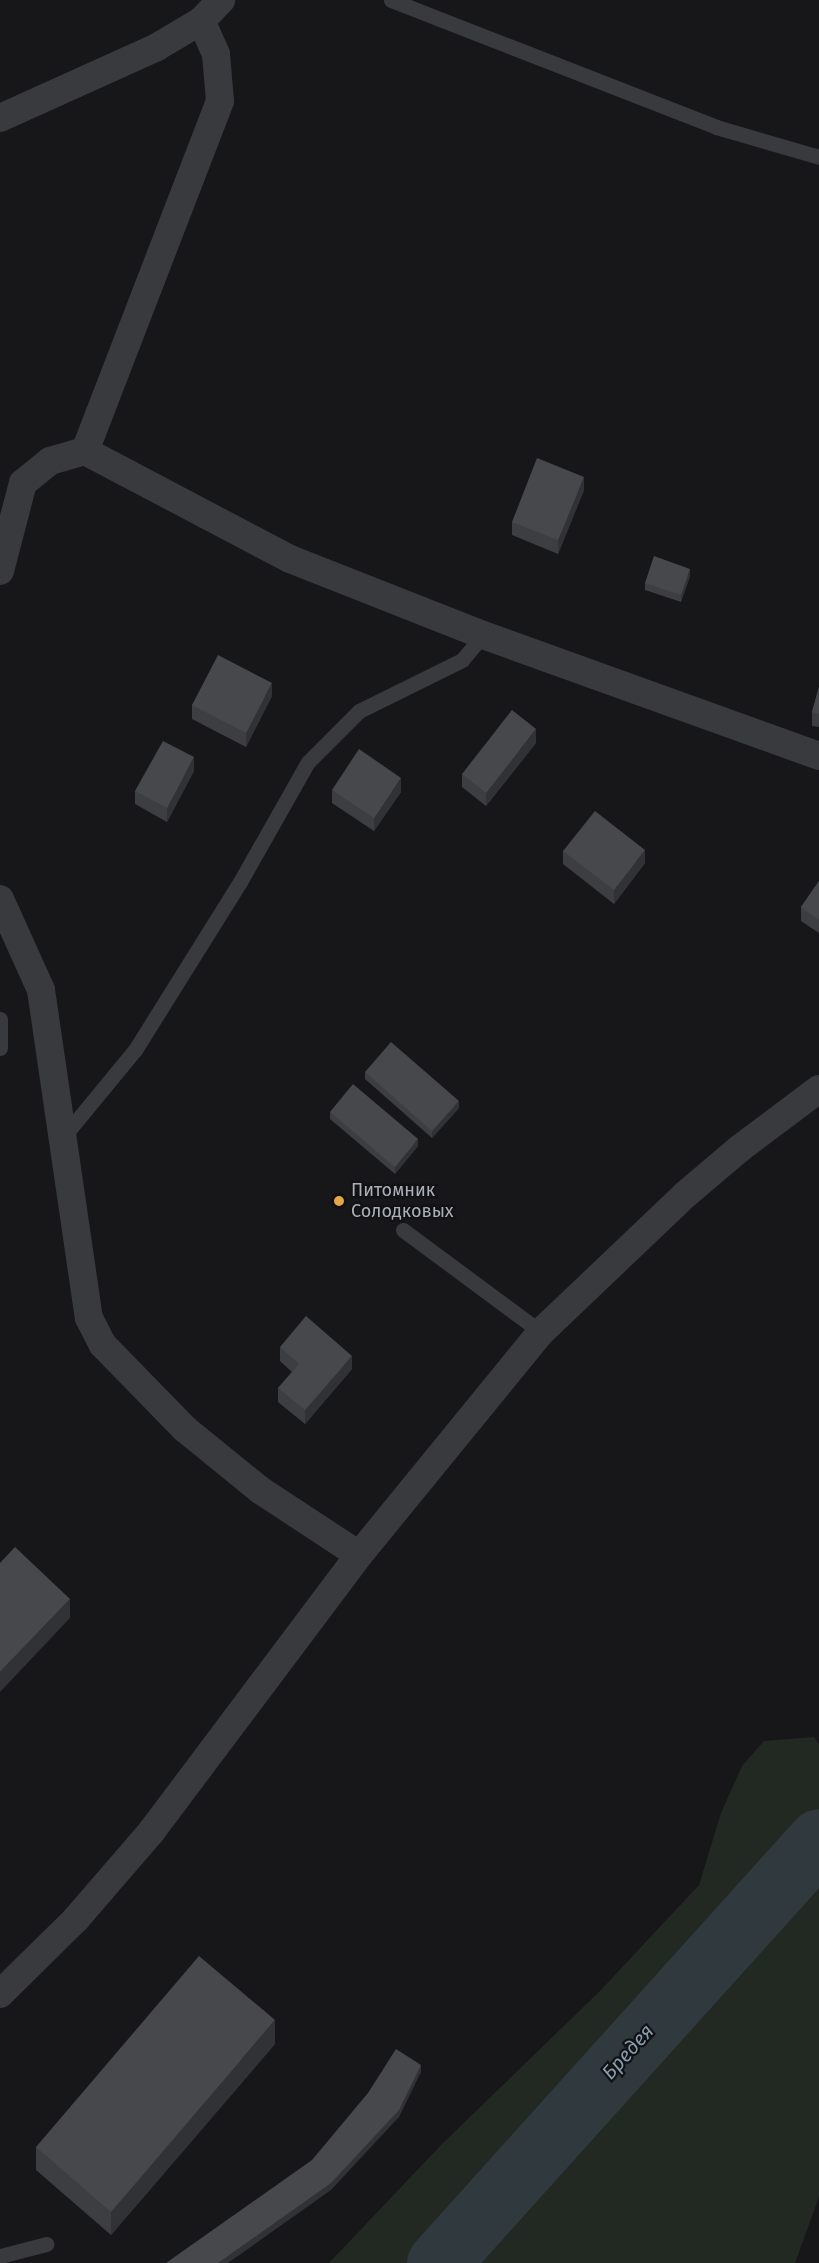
<!DOCTYPE html>
<html>
<head>
<meta charset="utf-8">
<style>
	body { margin:0 }
	#map { position:relative; width:819px; height:2263px; overflow:hidden; background:#171719; font-family:"Fira Sans",sans-serif }
	div>[style] { position:absolute }
	.green>* { inset:0; background:#222922 }
	.river>* { height:63px; margin:-31.5px; padding:0 31.5px; transform-origin:31.5px; border-radius:31.5px; background:#30393e }
	.service>* { height:15px; margin:-7.5px; padding:0 7.5px; transform-origin:7.5px; border-radius:7.5px; background:#393a3e }
	.minor>* { height:28px; margin:-14px; padding:0 14px; transform-origin:14px; border-radius:14px; background:#393a3e }
	.wall>* { inset:0; background:#3c3e41 }
	.shaded-wall>* { inset:0; background:#313235 }
	.building>* { inset:0; background:#46484c }
	.dots>* { width:16px; height:16px; translate:-50% -50%; box-sizing:border-box; border:3px solid #121214; border-radius:50% }
	span { translate:-50% -50%; white-space:nowrap; text-align:center; line-height:1.15; -webkit-text-stroke:4.5px #121214; paint-order:stroke }
	.poi-label { font-size:18px; color:#abafb8 }
	.left { translate:0 -50%; text-align:left }
	.water-label { font-size:20px; color:#859eb0; font-style:italic }
</style>
</head>
<body>
<div id="map">
	<div class="green">
		<i style="clip-path:polygon(814px 1737px,819px 1744px,819px 2197px,795px 2263px,329px 2263px,442px 2144px,600px 1991px,699px 1885px,721px 1813px,742px 1766px,764px 1741px)"></i>
	</div>
	<div class="river">
		<i style="left:438px;top:2263px;width:569px;rotate:-47.99deg"></i>
	</div>
	<div class="service">
		<i style="left:391px;top:0;width:349px;rotate:21.3deg"></i>
		<i style="left:716px;top:127px;width:107px;rotate:16.2deg"></i>
		<i style="left:0;top:1019px;width:29px;rotate:90deg"></i>
		<i style="left:64px;top:1136px;width:112px;rotate:-50.5deg"></i>
		<i style="left:135px;top:1050px;width:198px;rotate:-58deg"></i>
		<i style="left:240px;top:882px;width:138px;rotate:-60.5deg"></i>
		<i style="left:308px;top:762px;width:72px;rotate:-45deg"></i>
		<i style="left:359px;top:711px;width:115px;rotate:-26.3deg"></i>
		<i style="left:462px;top:660px;width:33px;rotate:-50deg"></i>
		<i style="left:403px;top:1230px;width:172px;rotate:36.5deg"></i>
		<i style="left:0;top:2256px;width:48px;rotate:-14.6deg"></i>
	</div>
	<div class="minor">
		<i style="left:0;top:118px;width:172px;rotate:-24.3deg"></i>
		<i style="left:157px;top:47px;width:51px;rotate:-30.6deg"></i>
		<i style="left:201px;top:21px;width:29px;rotate:-46deg"></i>
		<i style="left:85px;top:451px;width:375px;rotate:-68.9deg"></i>
		<i style="left:220px;top:101px;width:47px;rotate:-94.9deg"></i>
		<i style="left:216px;top:54px;width:36px;rotate:-114deg"></i>
		<i style="left:0;top:571px;width:91px;rotate:-75.4deg"></i>
		<i style="left:23px;top:483px;width:35px;rotate:-39deg"></i>
		<i style="left:50px;top:461px;width:36px;rotate:-16deg"></i>
		<i style="left:85px;top:451px;width:232px;rotate:27.8deg"></i>
		<i style="left:290px;top:559px;width:207px;rotate:21.5deg"></i>
		<i style="left:483px;top:635px;width:357px;rotate:19.8deg"></i>
		<i style="left:0;top:899px;width:100px;rotate:65.7deg"></i>
		<i style="left:41px;top:990px;width:331px;rotate:81.7deg"></i>
		<i style="left:89px;top:1318px;width:30px;rotate:63deg"></i>
		<i style="left:103px;top:1345px;width:117px;rotate:45.7deg"></i>
		<i style="left:185px;top:1429px;width:97px;rotate:39.1deg"></i>
		<i style="left:260px;top:1490px;width:118px;rotate:33.3deg"></i>
		<i style="left:0;top:1994px;width:107px;rotate:-44.6deg"></i>
		<i style="left:76px;top:1919px;width:115px;rotate:-49.2deg"></i>
		<i style="left:151px;top:1832px;width:346px;rotate:-53.1deg"></i>
		<i style="left:359px;top:1555px;width:288px;rotate:-50.8deg"></i>
		<i style="left:541px;top:1332px;width:200px;rotate:-43.6deg"></i>
		<i style="left:686px;top:1194px;width:70px;rotate:-40.3deg"></i>
		<i style="left:739px;top:1149px;width:100px;rotate:-36.9deg"></i>
	</div>
	<div class="wall">
		<i style="clip-path:polygon(584px 490px,558px 554px,512px 535px,512px 522px)"></i>
		<i style="clip-path:polygon(690px 576px,681px 602px,645px 590px,645px 583px)"></i>
		<i style="clip-path:polygon(819px 687px,819px 727px,812px 726px,812px 712px)"></i>
		<i style="clip-path:polygon(272px 696px,246px 747px,192px 719px,192px 705px)"></i>
		<i style="clip-path:polygon(536px 743px,486px 806px,462px 787px,462px 774px)"></i>
		<i style="clip-path:polygon(194px 771px,167px 822px,135px 804px,135px 791px)"></i>
		<i style="clip-path:polygon(332px 790px,401px 792px,374px 831px,332px 803px)"></i>
		<i style="clip-path:polygon(563px 851px,645px 863px,614px 904px,563px 864px)"></i>
		<i style="clip-path:polygon(819px 881px,819px 933px,801px 921px,801px 907px)"></i>
		<i style="clip-path:polygon(365px 1072px,459px 1108px,432px 1138px,365px 1079px)"></i>
		<i style="clip-path:polygon(330px 1112px,418px 1146px,395px 1174px,330px 1119px)"></i>
		<i style="clip-path:polygon(280px 1347px,352px 1369px,305px 1424px,278px 1402px,278px 1388px,292px 1372px,280px 1361px)"></i>
		<i style="clip-path:polygon(275px 2044px,111px 2235px,36px 2170px,36px 2147px)"></i>
	</div>
	<div class="shaded-wall">
		<i style="clip-path:polygon(584px 477px,584px 490px,558px 554px,558px 540px)"></i>
		<i style="clip-path:polygon(690px 569px,690px 576px,681px 602px,681px 595px)"></i>
		<i style="clip-path:polygon(272px 683px,272px 696px,246px 747px,246px 733px)"></i>
		<i style="clip-path:polygon(536px 729px,536px 743px,486px 806px,486px 793px)"></i>
		<i style="clip-path:polygon(194px 757px,194px 771px,167px 822px,167px 808px)"></i>
		<i style="clip-path:polygon(401px 778px,401px 792px,374px 831px,374px 818px)"></i>
		<i style="clip-path:polygon(645px 850px,645px 863px,614px 904px,614px 890px)"></i>
		<i style="clip-path:polygon(459px 1101px,459px 1108px,432px 1138px,432px 1131px)"></i>
		<i style="clip-path:polygon(418px 1139px,418px 1146px,395px 1174px,395px 1167px)"></i>
		<i style="clip-path:polygon(352px 1356px,352px 1369px,305px 1424px,305px 1410px)"></i>
		<i style="clip-path:polygon(70px 1599px,70px 1618px,0 1692px,0 1672px)"></i>
		<i style="clip-path:polygon(275px 2020px,275px 2044px,111px 2235px,111px 2212px)"></i>
		<i style="clip-path:polygon(421px 2065px,421px 2072px,399px 2117px,331px 2190px,228px 2263px,218px 2263px)"></i>
	</div>
	<div class="building">
		<i style="clip-path:polygon(537px 458px,584px 477px,558px 540px,512px 522px)"></i>
		<i style="clip-path:polygon(654px 556px,690px 569px,681px 595px,645px 583px)"></i>
		<i style="clip-path:polygon(218px 655px,272px 683px,246px 733px,192px 705px)"></i>
		<i style="clip-path:polygon(819px 687px,819px 714px,812px 712px)"></i>
		<i style="clip-path:polygon(512px 710px,536px 729px,486px 793px,462px 774px)"></i>
		<i style="clip-path:polygon(163px 741px,194px 757px,167px 808px,135px 791px)"></i>
		<i style="clip-path:polygon(359px 749px,401px 778px,374px 818px,332px 790px)"></i>
		<i style="clip-path:polygon(595px 811px,645px 850px,614px 890px,563px 851px)"></i>
		<i style="clip-path:polygon(819px 881px,819px 920px,801px 907px)"></i>
		<i style="clip-path:polygon(391px 1042px,459px 1101px,432px 1131px,365px 1072px)"></i>
		<i style="clip-path:polygon(353px 1084px,418px 1139px,395px 1167px,330px 1112px)"></i>
		<i style="clip-path:polygon(306px 1316px,352px 1356px,305px 1410px,278px 1388px,299px 1364px,280px 1347px)"></i>
		<i style="clip-path:polygon(15px 1547px,70px 1599px,0 1672px,0 1563px)"></i>
		<i style="clip-path:polygon(199px 1956px,275px 2020px,111px 2212px,36px 2147px)"></i>
		<i style="clip-path:polygon(396px 2049px,421px 2065px,399px 2110px,331px 2183px,218px 2263px,166px 2263px,312px 2160px,368px 2093px)"></i>
	</div>
	<div class="dots">
		<i style="left:339px;top:1201px;background:#e3a745"></i>
	</div>
	<div class="poi-label">
		<span class="left" style="left:351px;top:1201px">Питомник<br>Солодковых</span>
	</div>
	<div class="water-label">
		<span style="left:628px;top:2052px;rotate:-48deg">Бредея</span>
	</div>
</div>
</body>
</html>
